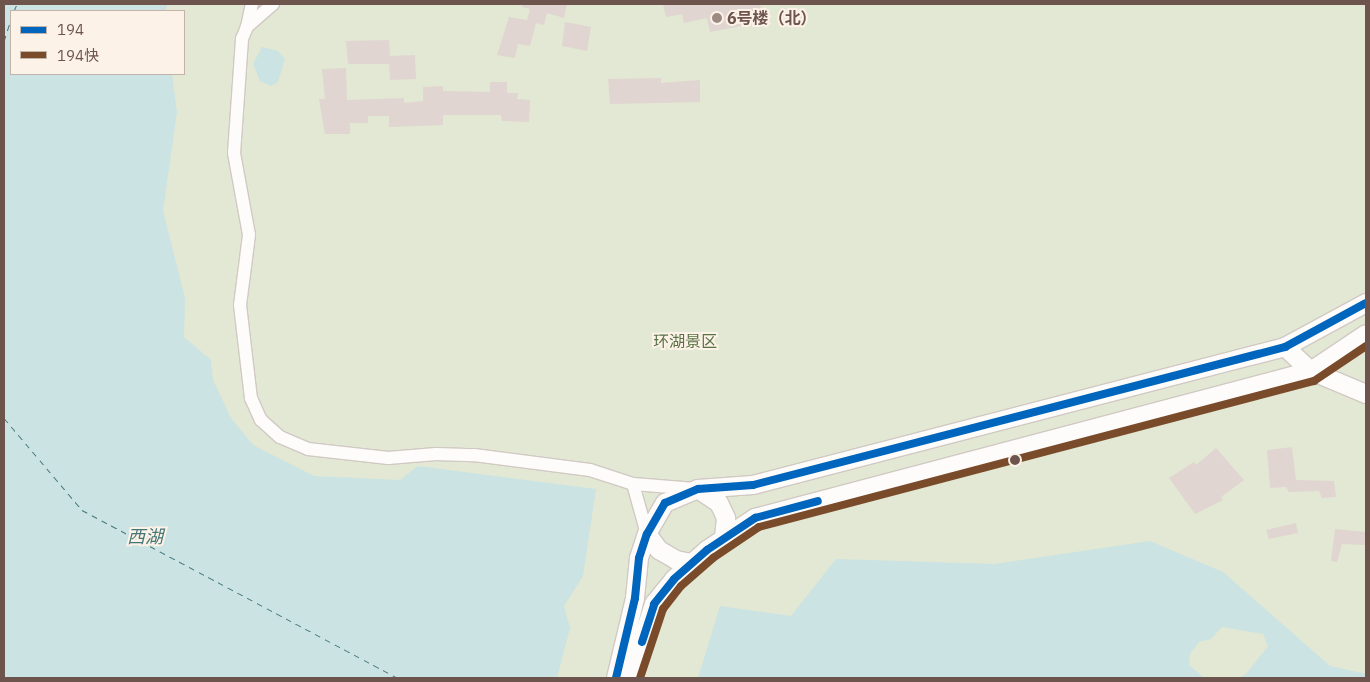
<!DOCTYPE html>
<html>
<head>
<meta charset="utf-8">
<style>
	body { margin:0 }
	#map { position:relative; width:1370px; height:682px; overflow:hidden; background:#f4ede7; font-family:"IBM Plex Sans","Noto Sans SC",sans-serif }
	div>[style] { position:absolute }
	.green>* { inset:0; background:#e2e8d3 }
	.water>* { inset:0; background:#cbe3e2 }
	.ferry>* { height:1px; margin-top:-0.5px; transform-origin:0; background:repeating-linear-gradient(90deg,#457678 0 6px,transparent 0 11px) }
	.building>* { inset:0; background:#e0d5d0 }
	.roads { filter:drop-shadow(1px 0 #d1c9c3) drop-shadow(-1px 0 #d1c9c3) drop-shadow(0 1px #d1c9c3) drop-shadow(0 -1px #d1c9c3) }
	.street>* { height:12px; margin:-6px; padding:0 6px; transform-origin:6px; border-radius:6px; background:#fdfcfb }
	.secondary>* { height:18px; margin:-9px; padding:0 9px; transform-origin:9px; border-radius:9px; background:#fdfcfb }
	.bus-1>* { height:8px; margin:-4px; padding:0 4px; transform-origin:4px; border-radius:4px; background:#0065bd }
	.bus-2>* { height:8px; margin:-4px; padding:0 4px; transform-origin:4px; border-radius:4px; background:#7a4b2a }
	.dots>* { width:14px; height:14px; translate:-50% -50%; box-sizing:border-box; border:2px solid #fcf2e7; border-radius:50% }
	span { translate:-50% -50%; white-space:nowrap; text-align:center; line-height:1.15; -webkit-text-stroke:4px #fcf2e7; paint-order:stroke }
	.poi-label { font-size:16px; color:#6d544c; font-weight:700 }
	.left { translate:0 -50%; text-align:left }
	.park-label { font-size:16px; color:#587245 }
	.water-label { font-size:18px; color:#457678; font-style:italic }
	.frame { position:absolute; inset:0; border:5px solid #6d544c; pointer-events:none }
	.legend { position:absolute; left:10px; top:10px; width:175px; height:65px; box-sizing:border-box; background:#fcf2e7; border:1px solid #c3b3a9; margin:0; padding:6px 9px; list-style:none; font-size:15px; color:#6d544c }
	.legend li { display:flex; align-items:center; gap:10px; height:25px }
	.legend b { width:25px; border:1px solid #c3b3a9 }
</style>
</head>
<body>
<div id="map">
	<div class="green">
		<i style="clip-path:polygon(evenodd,4px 4px,1366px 4px,1366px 678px,4px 678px,4px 4px,11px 11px,184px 11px,184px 74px,11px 74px,11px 11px)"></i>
	</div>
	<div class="water">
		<i style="clip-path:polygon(4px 4px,168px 4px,165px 11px,11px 11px,11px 74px,172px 74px,177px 112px,163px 211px,185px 298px,184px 337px,211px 360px,213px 380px,231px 418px,253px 445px,314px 476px,400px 480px,418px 466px,596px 489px,583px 576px,564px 606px,570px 628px,557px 678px,4px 678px)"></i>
		<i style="clip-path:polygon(262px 47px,278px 51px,285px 59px,278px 82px,271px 86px,260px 81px,253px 64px)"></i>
		<i style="clip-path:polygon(1150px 541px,1223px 572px,1330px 666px,1366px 674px,1366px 678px,1239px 678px,1246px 674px,1268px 646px,1263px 634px,1222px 627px,1211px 639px,1199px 642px,1190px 654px,1189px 665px,1203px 677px,1215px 678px,698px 678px,720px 606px,791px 616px,836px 559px,994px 564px)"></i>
	</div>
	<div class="ferry">
		<i style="left:14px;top:11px;width:8px;rotate:-67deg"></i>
		<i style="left:4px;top:41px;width:23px;rotate:-72deg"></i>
		<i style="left:4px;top:418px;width:121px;rotate:49.7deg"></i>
		<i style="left:82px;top:510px;width:358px;rotate:28deg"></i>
	</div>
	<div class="building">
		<i style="clip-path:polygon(522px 4px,567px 4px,564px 18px,547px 13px,544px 25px,536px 23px,530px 46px,518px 44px,515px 58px,497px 55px,509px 17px,527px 20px,530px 9px,522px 7px)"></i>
		<i style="clip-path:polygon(663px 4px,760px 4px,763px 16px,740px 20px,741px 26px,710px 32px,707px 18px,684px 23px,682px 14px,666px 17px)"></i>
		<i style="clip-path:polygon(565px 22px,591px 27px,587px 51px,562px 46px)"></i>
		<i style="clip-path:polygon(389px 40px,390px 56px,415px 55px,416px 79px,390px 80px,389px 64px,348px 64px,346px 41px)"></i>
		<i style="clip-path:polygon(346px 68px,347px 100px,404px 98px,404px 103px,423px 101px,423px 87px,443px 86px,443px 91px,490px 92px,490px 82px,507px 82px,507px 93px,518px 93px,517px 99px,530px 100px,529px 122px,502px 121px,501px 115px,443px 115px,443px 125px,389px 127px,389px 116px,368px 116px,368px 123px,350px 123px,350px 134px,325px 134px,319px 99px,325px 99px,322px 69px)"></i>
		<i style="clip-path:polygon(661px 78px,661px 83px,700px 80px,700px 102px,610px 104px,608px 79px)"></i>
		<i style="clip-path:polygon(1292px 447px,1296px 480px,1334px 481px,1336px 497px,1322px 498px,1319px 491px,1289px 492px,1286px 487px,1270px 488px,1267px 450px)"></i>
		<i style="clip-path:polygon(1216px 448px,1244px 480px,1221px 497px,1223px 500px,1195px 514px,1169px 478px,1194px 462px,1196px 465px)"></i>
		<i style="clip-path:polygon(1296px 523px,1298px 533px,1269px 539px,1266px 530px)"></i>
		<i style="clip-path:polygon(1335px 529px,1366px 532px,1366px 545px,1342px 544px,1337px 562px,1331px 561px)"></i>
	</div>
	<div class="roads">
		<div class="street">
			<i style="left:273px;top:4px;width:35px;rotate:139deg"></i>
			<i style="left:247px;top:27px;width:13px;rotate:113deg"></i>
			<i style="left:242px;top:39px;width:114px;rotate:94deg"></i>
			<i style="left:234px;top:153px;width:83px;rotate:79.6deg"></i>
			<i style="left:249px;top:235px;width:71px;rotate:97.3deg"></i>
			<i style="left:240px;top:305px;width:94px;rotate:83.3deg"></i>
			<i style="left:251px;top:398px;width:24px;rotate:66deg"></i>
			<i style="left:261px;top:420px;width:25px;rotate:42deg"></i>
			<i style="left:280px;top:437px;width:30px;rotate:23deg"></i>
			<i style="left:308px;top:449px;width:81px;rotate:6.4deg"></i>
			<i style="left:388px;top:458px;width:48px;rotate:-4.8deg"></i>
			<i style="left:436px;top:454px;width:38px;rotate:2deg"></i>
			<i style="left:474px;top:455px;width:117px;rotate:7.4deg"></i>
			<i style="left:590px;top:470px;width:45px;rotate:18deg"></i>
			<i style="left:633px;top:484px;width:63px;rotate:4.5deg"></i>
			<i style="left:247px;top:27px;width:24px;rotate:-78deg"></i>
			<i style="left:633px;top:484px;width:52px;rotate:74.4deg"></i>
		</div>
		<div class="secondary">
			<i style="left:1285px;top:347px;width:35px;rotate:43deg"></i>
			<i style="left:1311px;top:371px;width:60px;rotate:22.7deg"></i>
			<i style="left:698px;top:489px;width:25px;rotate:34deg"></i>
			<i style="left:719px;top:503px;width:17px;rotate:65deg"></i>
			<i style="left:726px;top:518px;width:18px;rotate:96deg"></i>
			<i style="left:647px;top:534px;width:20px;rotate:53deg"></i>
			<i style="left:659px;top:550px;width:20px;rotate:30deg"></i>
			<i style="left:676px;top:560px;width:16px;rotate:11deg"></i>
			<i style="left:616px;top:678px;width:82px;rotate:-76.6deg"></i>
			<i style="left:635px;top:598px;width:40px;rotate:-84.3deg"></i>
			<i style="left:639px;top:558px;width:25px;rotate:-72deg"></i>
			<i style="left:647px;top:534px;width:36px;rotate:-60deg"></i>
			<i style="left:665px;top:503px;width:36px;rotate:-23deg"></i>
			<i style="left:698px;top:489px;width:55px;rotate:-4.2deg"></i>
			<i style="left:753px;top:485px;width:550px;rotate:-14.54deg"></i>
			<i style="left:1285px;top:347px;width:92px;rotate:-28.5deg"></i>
			<i style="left:630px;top:678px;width:78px;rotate:-72deg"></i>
			<i style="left:654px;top:604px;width:32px;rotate:-51deg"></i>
			<i style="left:674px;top:579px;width:44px;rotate:-41.3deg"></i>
			<i style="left:707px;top:550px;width:58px;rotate:-33.7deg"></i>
			<i style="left:755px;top:518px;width:575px;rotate:-14.81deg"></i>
			<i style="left:1311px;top:371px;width:66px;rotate:-33.9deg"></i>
		</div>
	</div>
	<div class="bus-1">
		<i style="left:642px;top:642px;width:40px;rotate:-72deg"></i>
		<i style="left:654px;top:604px;width:32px;rotate:-51deg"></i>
		<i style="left:674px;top:579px;width:44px;rotate:-41.3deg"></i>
		<i style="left:707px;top:550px;width:58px;rotate:-33.7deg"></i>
		<i style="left:755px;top:518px;width:65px;rotate:-15.1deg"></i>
		<i style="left:616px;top:678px;width:82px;rotate:-76.6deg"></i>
		<i style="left:635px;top:598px;width:40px;rotate:-84.3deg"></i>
		<i style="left:639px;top:558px;width:25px;rotate:-72deg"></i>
		<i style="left:647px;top:534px;width:36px;rotate:-60deg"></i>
		<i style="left:665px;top:503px;width:36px;rotate:-23deg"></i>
		<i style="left:698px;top:489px;width:55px;rotate:-4.2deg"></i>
		<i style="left:753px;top:485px;width:550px;rotate:-14.54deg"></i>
		<i style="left:1285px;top:347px;width:92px;rotate:-28.5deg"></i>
	</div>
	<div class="bus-2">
		<i style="left:640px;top:678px;width:73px;rotate:-71.6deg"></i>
		<i style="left:663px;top:609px;width:29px;rotate:-52deg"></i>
		<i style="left:681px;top:586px;width:43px;rotate:-41.2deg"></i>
		<i style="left:713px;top:558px;width:55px;rotate:-34deg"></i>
		<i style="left:759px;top:527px;width:574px;rotate:-14.74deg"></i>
		<i style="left:1314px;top:381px;width:63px;rotate:-33.9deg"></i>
	</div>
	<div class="dots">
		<i style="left:717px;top:18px;background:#9c8a82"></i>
		<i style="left:1015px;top:460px;background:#6d544c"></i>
	</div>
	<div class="poi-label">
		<span class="left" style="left:727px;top:18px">6号楼（北）</span>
	</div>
	<div class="park-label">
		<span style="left:685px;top:341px">环湖景区</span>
	</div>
	<div class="water-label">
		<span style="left:145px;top:537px">西湖</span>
	</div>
	<div class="frame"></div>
	<ul class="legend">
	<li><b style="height:6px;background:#0065bd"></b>194</li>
	<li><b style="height:6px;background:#7a4b2a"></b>194快</li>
	</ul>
</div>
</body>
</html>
